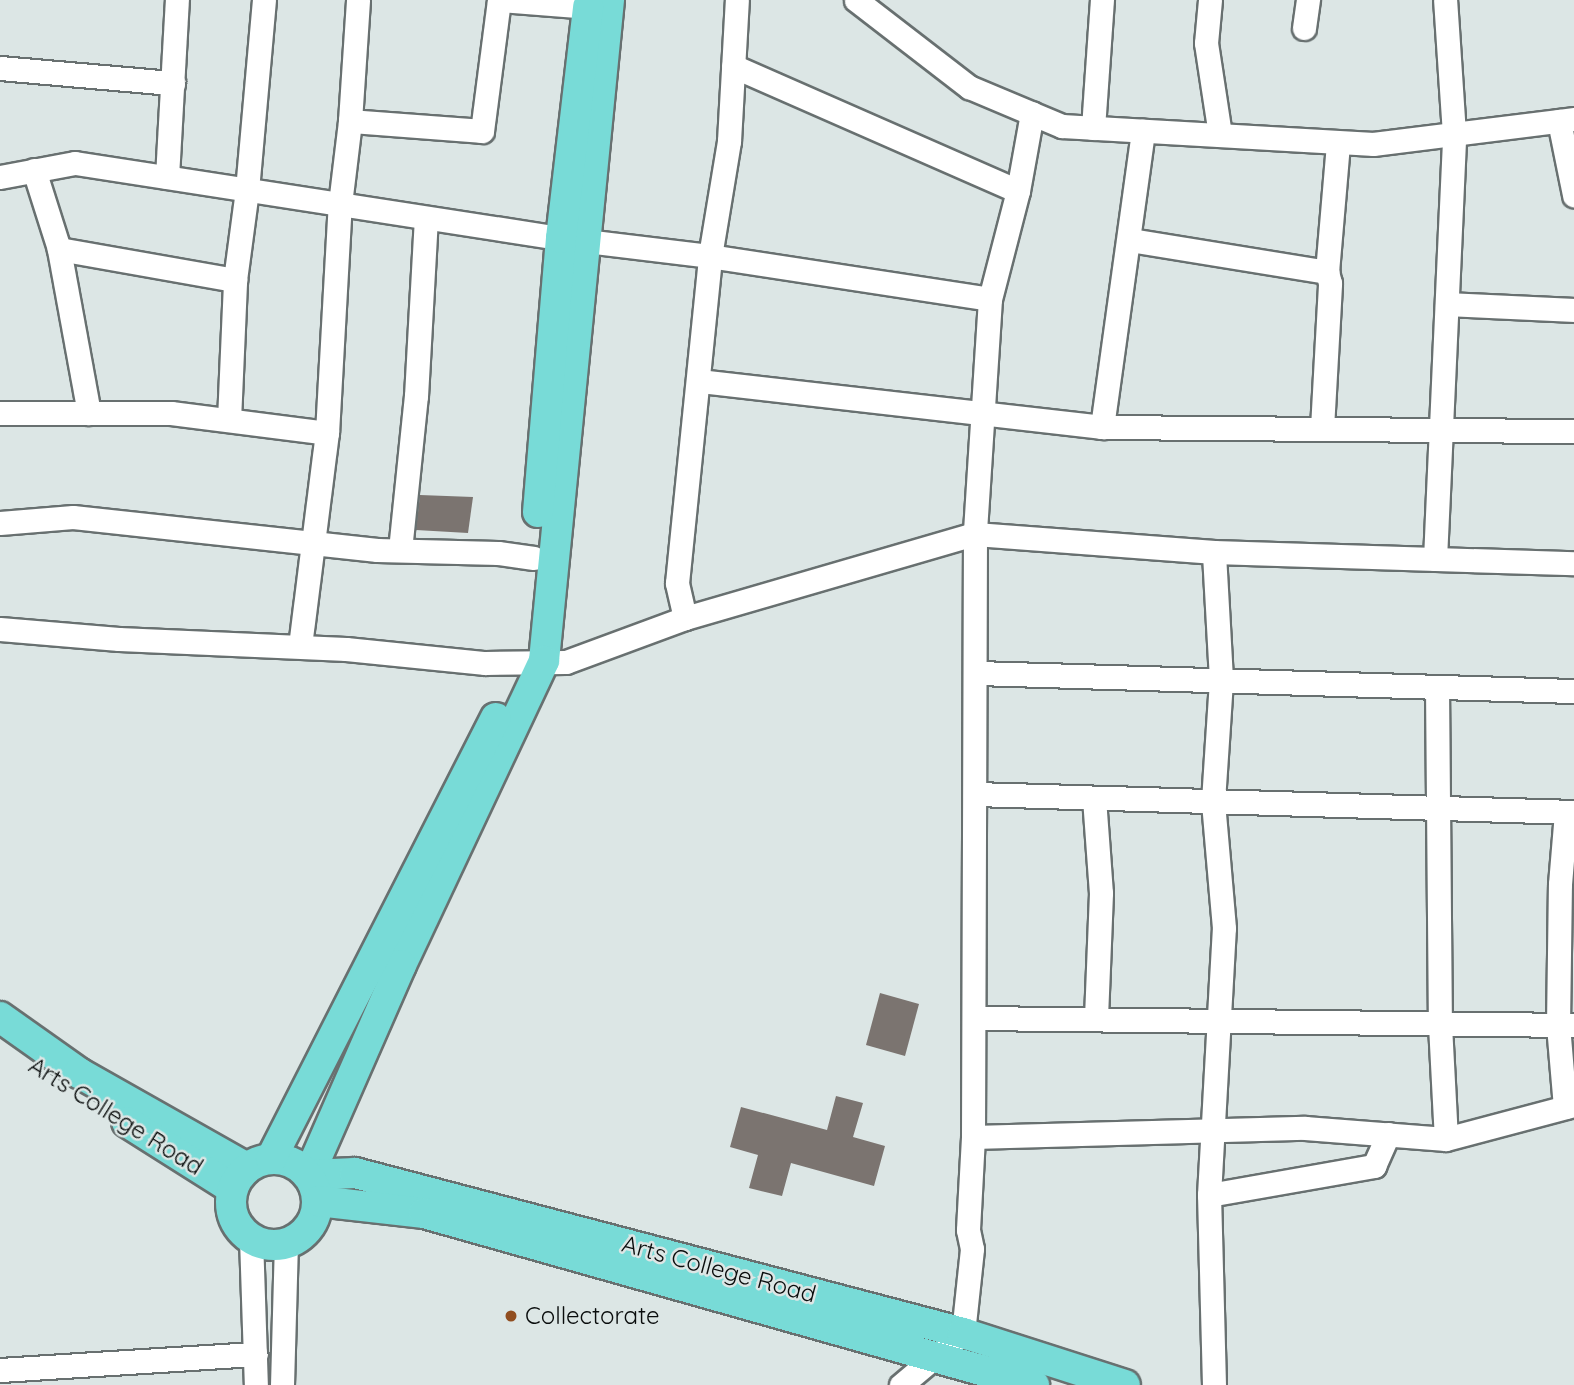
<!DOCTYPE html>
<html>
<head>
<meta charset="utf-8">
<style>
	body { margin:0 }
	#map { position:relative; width:1574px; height:1385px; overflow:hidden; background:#dce6e5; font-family:Quicksand,sans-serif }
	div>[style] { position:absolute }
	.building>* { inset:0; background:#7b7470 }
	.roads { filter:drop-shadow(2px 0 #687070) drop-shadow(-2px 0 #687070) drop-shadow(0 2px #687070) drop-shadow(0 -2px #687070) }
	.minor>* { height:23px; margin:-11.5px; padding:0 11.5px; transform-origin:11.5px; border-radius:11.5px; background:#fff }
	.major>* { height:30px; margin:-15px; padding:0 15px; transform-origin:15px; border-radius:15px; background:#78dbd7 }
	.major>.ring { margin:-15px; padding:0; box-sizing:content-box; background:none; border:30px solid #78dbd7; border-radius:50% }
	.dots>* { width:19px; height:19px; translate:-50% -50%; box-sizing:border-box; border:4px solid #dce6e5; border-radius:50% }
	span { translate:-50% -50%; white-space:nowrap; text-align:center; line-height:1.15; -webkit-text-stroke:5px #dce6e5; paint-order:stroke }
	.street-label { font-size:24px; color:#090c0c }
	.poi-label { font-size:24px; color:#090c0c }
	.left { translate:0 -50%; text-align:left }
</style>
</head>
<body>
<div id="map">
	<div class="building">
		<i style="clip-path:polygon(420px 495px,473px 497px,468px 533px,416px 530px)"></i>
		<i style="clip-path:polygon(880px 993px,919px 1004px,905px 1056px,866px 1045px)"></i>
		<i style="clip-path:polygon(836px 1096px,863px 1103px,853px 1137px,885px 1146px,874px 1186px,791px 1163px,782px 1196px,749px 1188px,758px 1155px,730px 1147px,741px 1107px,827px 1130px)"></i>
	</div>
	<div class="roads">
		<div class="minor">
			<i style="left:499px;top:0;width:89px;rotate:4.5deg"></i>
			<i style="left:856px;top:0;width:143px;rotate:37.6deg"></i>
			<i style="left:969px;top:87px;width:101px;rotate:22.8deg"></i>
			<i style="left:1062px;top:126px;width:312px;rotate:3.3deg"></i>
			<i style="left:1373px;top:144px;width:203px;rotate:-7.1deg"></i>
			<i style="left:1210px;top:0;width:43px;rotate:95.3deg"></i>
			<i style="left:1206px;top:43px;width:93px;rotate:81.3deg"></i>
			<i style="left:1304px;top:28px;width:28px;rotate:-82deg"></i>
			<i style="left:733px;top:66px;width:311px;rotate:23.7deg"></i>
			<i style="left:0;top:68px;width:174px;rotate:5deg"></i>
			<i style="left:350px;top:121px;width:132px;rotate:4.3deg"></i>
			<i style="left:482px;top:131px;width:132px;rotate:-82.6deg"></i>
			<i style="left:1559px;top:121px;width:76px;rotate:78.5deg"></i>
			<i style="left:1093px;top:128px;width:128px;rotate:-86deg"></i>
			<i style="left:34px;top:170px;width:83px;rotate:72.4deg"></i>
			<i style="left:0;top:177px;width:76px;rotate:-10.6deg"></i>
			<i style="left:75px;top:163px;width:492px;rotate:8.8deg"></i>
			<i style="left:561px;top:238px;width:150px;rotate:6.9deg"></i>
			<i style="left:710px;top:256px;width:117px;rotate:-80.6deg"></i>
			<i style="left:729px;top:141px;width:141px;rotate:-86.8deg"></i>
			<i style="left:167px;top:177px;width:177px;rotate:-86.8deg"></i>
			<i style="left:1130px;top:240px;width:200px;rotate:9.2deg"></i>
			<i style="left:990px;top:299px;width:112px;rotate:-75.5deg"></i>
			<i style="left:1018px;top:191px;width:79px;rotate:-79.8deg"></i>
			<i style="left:1447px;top:304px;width:127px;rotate:2.7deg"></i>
			<i style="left:699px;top:381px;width:406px;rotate:6.5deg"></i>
			<i style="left:1102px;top:427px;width:472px;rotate:0.5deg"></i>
			<i style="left:0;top:413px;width:171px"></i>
			<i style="left:171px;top:413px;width:157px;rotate:7.3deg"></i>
			<i style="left:327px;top:433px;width:229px;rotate:-86.8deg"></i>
			<i style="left:340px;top:204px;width:84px;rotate:-83.1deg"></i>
			<i style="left:350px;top:121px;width:121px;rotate:-86.2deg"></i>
			<i style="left:89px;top:413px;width:167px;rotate:-100.4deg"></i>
			<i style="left:59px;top:249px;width:179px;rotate:10deg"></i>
			<i style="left:229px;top:420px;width:140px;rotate:-87.5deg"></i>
			<i style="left:235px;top:280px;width:91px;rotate:-82.4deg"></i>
			<i style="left:247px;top:190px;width:191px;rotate:-84.9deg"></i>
			<i style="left:1102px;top:427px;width:299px;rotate:-82.1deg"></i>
			<i style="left:1322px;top:428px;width:145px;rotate:-86.8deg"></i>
			<i style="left:1330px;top:283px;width:11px;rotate:-105deg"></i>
			<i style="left:1327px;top:272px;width:129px;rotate:-85.1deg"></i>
			<i style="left:0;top:523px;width:73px;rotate:-4.7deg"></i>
			<i style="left:73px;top:517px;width:306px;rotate:6.2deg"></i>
			<i style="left:377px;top:550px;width:121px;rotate:1.4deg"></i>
			<i style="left:498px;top:553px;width:36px;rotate:8deg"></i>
			<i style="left:400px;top:550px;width:155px;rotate:-84.1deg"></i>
			<i style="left:416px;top:396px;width:178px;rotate:-86.8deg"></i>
			<i style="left:1435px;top:559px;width:425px;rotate:-87.4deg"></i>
			<i style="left:1454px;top:134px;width:134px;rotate:-93.8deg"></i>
			<i style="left:685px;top:618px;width:302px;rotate:-16.2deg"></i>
			<i style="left:975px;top:534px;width:240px;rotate:4.3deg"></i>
			<i style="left:1214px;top:552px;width:360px;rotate:1.8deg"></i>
			<i style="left:0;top:629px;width:119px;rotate:4.8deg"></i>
			<i style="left:119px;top:639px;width:227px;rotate:2.5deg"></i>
			<i style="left:346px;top:649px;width:140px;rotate:5.8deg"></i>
			<i style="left:485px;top:663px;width:81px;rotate:-0.7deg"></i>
			<i style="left:566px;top:662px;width:127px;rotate:-20.3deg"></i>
			<i style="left:685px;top:618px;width:36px;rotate:-103deg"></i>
			<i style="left:677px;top:583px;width:329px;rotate:-84.2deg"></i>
			<i style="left:710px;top:256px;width:283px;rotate:8.7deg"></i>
			<i style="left:990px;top:299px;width:235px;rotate:93.7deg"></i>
			<i style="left:975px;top:534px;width:603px;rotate:90.19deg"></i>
			<i style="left:973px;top:1137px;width:93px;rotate:93.1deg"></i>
			<i style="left:968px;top:1230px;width:19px;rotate:78deg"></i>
			<i style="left:972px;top:1249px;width:84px;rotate:96.1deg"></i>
			<i style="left:963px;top:1333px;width:81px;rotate:140deg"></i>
			<i style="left:300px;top:646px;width:215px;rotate:-82.8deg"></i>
			<i style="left:977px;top:673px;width:597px;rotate:1.73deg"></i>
			<i style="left:1437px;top:687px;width:338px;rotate:89.5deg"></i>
			<i style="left:1440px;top:1025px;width:114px;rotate:87deg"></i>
			<i style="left:975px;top:794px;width:599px;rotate:1.72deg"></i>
			<i style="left:1094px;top:798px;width:95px;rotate:85.8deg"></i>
			<i style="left:1101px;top:893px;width:126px;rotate:92.3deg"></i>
			<i style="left:974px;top:1018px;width:600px;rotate:0.67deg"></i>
			<i style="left:1565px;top:1107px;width:82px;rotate:-94.9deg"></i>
			<i style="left:1558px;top:1025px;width:141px;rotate:-89.2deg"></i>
			<i style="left:1560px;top:884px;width:72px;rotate:-85.2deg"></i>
			<i style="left:973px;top:1137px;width:332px;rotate:-1.6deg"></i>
			<i style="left:1305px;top:1128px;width:141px;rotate:4.5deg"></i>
			<i style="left:1446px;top:1139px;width:132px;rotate:-14.9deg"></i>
			<i style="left:1209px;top:1195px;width:267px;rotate:-86.8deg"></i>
			<i style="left:1224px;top:928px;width:127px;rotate:-95deg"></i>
			<i style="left:1213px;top:801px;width:122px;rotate:-86.2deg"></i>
			<i style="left:1221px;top:679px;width:127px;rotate:-93.2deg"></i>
			<i style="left:251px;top:1238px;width:147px;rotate:88.1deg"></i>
			<i style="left:0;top:1370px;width:256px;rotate:-3.6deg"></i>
			<i style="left:282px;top:1385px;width:142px;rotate:-88.4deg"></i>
			<i style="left:1214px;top:1385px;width:190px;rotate:-91.5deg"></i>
			<i style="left:1209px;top:1195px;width:168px;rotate:-10deg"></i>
			<i style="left:1374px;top:1166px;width:35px;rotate:-66deg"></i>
		</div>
		<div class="major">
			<i style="left:609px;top:0;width:664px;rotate:95.62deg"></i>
			<i style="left:544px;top:661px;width:336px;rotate:115.2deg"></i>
			<i style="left:401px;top:965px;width:229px;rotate:113.7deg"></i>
			<i style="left:309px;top:1175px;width:46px;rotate:-2.5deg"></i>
			<i style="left:355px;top:1173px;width:629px;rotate:14.74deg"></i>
			<i style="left:963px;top:1333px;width:170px;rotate:17.8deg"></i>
			<i style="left:538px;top:512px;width:275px;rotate:-85.2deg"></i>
			<i style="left:561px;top:238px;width:233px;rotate:-83.3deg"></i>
			<i style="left:0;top:1017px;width:97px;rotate:35.3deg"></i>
			<i style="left:79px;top:1073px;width:193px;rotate:29.5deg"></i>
			<i style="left:127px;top:1122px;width:125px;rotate:32.3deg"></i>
			<i class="ring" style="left:231px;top:1159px;width:56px;height:56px"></i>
			<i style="left:271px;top:1159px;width:495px;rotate:-63deg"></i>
			<i style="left:318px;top:1201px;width:107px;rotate:6.5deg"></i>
			<i style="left:424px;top:1213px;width:634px;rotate:15.75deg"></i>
		</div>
	</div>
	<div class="dots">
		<i style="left:511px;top:1316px;background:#904d1f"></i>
	</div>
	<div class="street-label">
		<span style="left:116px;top:1116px;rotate:32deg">Arts College Road</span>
		<span style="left:719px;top:1269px;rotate:15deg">Arts College Road</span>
	</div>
	<div class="poi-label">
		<span class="left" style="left:525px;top:1316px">Collectorate</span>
	</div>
</div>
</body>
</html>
